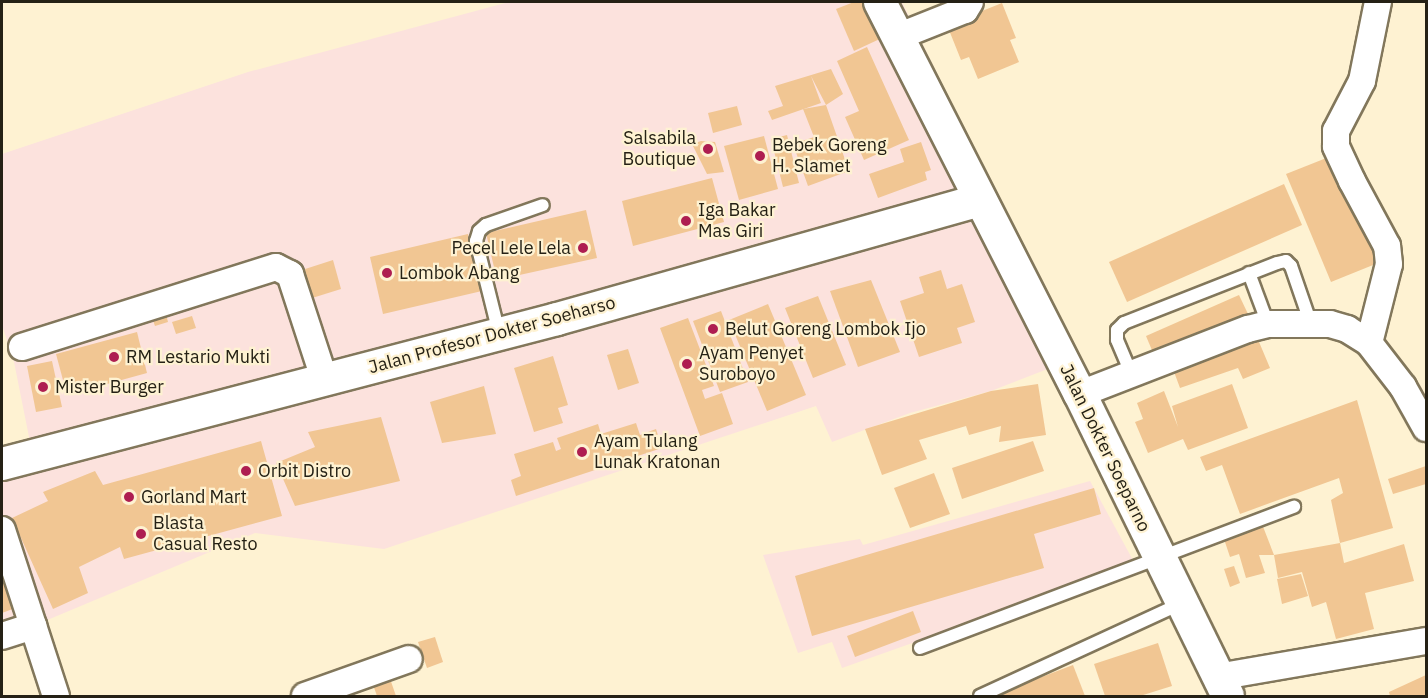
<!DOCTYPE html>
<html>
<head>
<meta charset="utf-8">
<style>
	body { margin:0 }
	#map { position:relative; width:1428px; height:698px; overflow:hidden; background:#fef2d2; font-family:"IBM Plex Sans",sans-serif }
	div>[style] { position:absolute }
	.commercial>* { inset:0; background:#fce2dd }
	.building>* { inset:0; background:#f1c693 }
	.roads { filter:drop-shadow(2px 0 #82775b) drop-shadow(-2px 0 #82775b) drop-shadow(0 2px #82775b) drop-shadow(0 -2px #82775b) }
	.service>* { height:12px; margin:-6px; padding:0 6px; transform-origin:6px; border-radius:6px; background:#fff }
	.minor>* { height:26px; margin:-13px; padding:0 13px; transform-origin:13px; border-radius:13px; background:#fff }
	.tertiary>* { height:32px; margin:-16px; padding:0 16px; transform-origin:16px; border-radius:16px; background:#fff }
	.dots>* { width:16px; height:16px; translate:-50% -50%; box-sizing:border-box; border:3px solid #fef2d2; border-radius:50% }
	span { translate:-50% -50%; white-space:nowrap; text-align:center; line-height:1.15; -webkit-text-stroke:4.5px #fef2d2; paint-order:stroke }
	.poi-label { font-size:18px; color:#252115 }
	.right { translate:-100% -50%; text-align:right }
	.left { translate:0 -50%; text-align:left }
	.street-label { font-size:18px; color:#252115 }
	.frame { position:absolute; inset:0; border:3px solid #252115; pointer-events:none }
</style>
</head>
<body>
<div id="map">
	<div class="commercial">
		<i style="clip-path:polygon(509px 2px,902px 2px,1076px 358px,991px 391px,910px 413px,832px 442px,816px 406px,384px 549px,255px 533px,33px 626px,2px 635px,2px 458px,32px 452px,14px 362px,2px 325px,2px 154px,248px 72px)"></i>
		<i style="clip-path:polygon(1090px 481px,1135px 564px,842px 668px,832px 642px,798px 653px,763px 555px,860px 539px,863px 545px)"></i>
	</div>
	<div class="building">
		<i style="clip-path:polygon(854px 2px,869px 2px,884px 37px,854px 51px,836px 9px)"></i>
		<i style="clip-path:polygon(1002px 3px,1016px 38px,1010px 40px,1019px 62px,978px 79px,969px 57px,961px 60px,947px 25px)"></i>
		<i style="clip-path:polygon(867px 47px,909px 140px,864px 160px,845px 117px,859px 111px,837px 61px)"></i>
		<i style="clip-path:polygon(831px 69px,843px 94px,826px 105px,811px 76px,821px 103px,772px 120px,768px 111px,783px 106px,775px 86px)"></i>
		<i style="clip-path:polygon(826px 105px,849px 171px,808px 186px,793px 144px,814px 137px,803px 109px)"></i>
		<i style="clip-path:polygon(737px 106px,742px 125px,713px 133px,708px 113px)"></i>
		<i style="clip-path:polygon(787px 135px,799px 183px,783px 187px,771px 139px)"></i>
		<i style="clip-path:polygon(764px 136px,778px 189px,739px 200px,724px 146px)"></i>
		<i style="clip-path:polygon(701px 141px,715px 142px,724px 172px,707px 174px,692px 144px)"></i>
		<i style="clip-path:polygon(921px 142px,931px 170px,925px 172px,927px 180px,878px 198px,869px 174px,904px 162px,900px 149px)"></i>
		<i style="clip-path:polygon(1334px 155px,1378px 263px,1331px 282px,1286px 174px)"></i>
		<i style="clip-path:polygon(712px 178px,724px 222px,633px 246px,622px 201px)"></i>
		<i style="clip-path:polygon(1284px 184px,1302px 225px,1127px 302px,1109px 262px)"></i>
		<i style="clip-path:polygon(586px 210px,597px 258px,497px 280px,486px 233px)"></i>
		<i style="clip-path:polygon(468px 234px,482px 291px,383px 314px,370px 257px)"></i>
		<i style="clip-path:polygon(333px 260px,341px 289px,309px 299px,299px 271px)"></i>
		<i style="clip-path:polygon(941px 270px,947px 289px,962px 284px,975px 322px,957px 328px,962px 343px,919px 357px,900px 301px,924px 293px,919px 277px)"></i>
		<i style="clip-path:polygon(871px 280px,900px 352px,858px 367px,830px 291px)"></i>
		<i style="clip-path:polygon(1239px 295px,1248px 314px,1154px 355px,1146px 336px)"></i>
		<i style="clip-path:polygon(818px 296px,846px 365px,813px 378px,785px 308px)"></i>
		<i style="clip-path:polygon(768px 304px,806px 395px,767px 411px,729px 320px)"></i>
		<i style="clip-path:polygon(165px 310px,168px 322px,155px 326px,151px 315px)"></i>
		<i style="clip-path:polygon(721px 311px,748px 382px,720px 392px,693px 321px)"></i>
		<i style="clip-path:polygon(192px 316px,196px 328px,176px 334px,172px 322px)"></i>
		<i style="clip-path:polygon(688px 318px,714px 386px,702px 390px,705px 399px,722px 393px,733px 424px,700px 436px,660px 328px)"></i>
		<i style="clip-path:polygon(1254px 330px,1270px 368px,1243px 379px,1238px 368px,1180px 388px,1170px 361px)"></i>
		<i style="clip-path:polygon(137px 332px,147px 373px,67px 395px,56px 354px)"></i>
		<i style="clip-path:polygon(628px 349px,639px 383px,618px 390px,607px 355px)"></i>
		<i style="clip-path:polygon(553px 356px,568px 405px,558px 408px,563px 423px,534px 432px,514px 368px)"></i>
		<i style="clip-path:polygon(52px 361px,62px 407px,36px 412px,27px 366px)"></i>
		<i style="clip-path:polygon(1038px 384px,1046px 435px,999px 442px,1001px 426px,969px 435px,966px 426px,919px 440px,927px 459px,882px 475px,865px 429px,991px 391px)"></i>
		<i style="clip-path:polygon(1232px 384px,1248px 428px,1188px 450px,1183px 439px,1148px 453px,1135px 422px,1143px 419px,1137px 403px,1164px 391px,1178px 427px,1172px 406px)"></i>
		<i style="clip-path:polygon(484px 386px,496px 434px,442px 443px,430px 402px)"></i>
		<i style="clip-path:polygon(1357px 400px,1393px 528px,1340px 543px,1331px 500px,1343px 493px,1339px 478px,1240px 514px,1222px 465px,1206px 471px,1200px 457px)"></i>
		<i style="clip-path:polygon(381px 417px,400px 481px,295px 506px,276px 463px,315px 447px,308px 432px)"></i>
		<i style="clip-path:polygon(636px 423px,640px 435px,656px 429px,662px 448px,516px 496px,511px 480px,521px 476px,514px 454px,553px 442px,556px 451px,561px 449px,557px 438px,598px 424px,601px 434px)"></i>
		<i style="clip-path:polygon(261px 441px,282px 516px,124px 559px,120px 547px,79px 567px,88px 593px,53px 609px,12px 518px,48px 501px,43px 492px,95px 471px,103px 485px)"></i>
		<i style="clip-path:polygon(1033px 441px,1044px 471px,962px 499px,952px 468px)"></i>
		<i style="clip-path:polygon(1426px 466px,1426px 484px,1393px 494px,1388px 479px)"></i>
		<i style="clip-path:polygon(934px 473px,950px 514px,910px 528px,894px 488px)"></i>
		<i style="clip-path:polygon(1094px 488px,1101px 514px,1034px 534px,1044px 568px,812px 636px,795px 576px)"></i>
		<i style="clip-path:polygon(1262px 524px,1274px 555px,1259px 555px,1265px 573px,1246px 578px,1239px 554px,1230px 557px,1223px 536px)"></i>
		<i style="clip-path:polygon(1340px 543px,1344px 563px,1404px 544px,1414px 581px,1365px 593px,1374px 629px,1336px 639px,1326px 602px,1312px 607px,1302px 572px,1278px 578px,1274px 555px)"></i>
		<i style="clip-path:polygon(2px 562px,18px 607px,2px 613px)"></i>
		<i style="clip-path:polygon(1234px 566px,1240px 583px,1230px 587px,1224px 569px)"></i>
		<i style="clip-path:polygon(1301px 574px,1308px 596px,1282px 604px,1277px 579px)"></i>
		<i style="clip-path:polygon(913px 611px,921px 632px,855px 657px,847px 636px)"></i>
		<i style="clip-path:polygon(435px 637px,443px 662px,427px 668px,418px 642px)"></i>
		<i style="clip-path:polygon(1158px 643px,1172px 686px,1140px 696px,1105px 696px,1094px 664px)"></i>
		<i style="clip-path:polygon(1073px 665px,1085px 696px,992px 696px)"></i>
		<i style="clip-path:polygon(387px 670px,396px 696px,377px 696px,370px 676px)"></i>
		<i style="clip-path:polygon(1426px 675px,1426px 696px,1390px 696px,1389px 692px)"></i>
	</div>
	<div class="roads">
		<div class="service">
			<i style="left:1249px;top:273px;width:54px;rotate:69.6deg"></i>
			<i style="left:499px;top:333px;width:95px;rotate:-104deg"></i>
			<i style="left:476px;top:241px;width:10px;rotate:-73deg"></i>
			<i style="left:479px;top:231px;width:9px;rotate:-41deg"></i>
			<i style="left:486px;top:225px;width:60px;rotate:-19.3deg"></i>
			<i style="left:1131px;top:373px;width:36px;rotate:-113deg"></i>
			<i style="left:1117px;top:340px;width:10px;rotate:-90deg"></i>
			<i style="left:1117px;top:330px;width:10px;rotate:-45deg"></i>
			<i style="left:1124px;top:323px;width:164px;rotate:-21.4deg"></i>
			<i style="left:1277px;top:263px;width:9px;rotate:-13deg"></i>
			<i style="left:1286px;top:261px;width:7px;rotate:45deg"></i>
			<i style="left:1291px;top:266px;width:61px;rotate:71deg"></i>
			<i style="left:920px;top:648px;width:400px;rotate:-20.7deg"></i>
			<i style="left:980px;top:696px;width:220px;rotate:-24.7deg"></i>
		</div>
		<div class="minor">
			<i style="left:897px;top:37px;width:73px;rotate:-21.7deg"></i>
			<i style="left:965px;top:10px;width:9px;rotate:-58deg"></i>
			<i style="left:1369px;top:343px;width:81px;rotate:-75.8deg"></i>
			<i style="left:1389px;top:264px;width:18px;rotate:-96deg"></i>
			<i style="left:1387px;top:246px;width:74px;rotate:-118.3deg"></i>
			<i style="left:1352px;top:181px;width:38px;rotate:-115deg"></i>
			<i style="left:1336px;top:146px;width:15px;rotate:-90deg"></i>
			<i style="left:1336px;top:131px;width:56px;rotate:-62.5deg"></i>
			<i style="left:1362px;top:81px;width:81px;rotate:-78.6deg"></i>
			<i style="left:22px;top:347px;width:266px;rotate:-17.5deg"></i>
			<i style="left:276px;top:267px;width:16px;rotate:27deg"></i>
			<i style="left:290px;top:274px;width:109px;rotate:71.9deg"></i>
			<i style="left:1080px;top:394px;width:180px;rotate:-21.2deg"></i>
			<i style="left:1248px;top:329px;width:21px;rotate:-14deg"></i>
			<i style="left:1268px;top:324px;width:62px"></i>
			<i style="left:1330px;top:324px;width:18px;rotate:16deg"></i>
			<i style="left:1347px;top:329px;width:26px;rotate:32deg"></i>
			<i style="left:1369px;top:343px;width:56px;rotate:52.3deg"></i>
			<i style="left:1403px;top:387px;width:47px;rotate:60.7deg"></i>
			<i style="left:2px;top:530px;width:175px;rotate:72deg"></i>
			<i style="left:2px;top:636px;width:33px;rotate:-18deg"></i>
			<i style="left:1217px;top:677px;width:212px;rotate:-9.8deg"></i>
			<i style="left:305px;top:696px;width:110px;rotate:-19.6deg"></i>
		</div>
		<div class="tertiary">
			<i style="left:880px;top:2px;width:440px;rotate:63deg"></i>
			<i style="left:1080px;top:394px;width:336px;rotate:63.9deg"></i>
			<i style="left:2px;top:464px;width:574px;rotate:-14.64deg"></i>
			<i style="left:557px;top:319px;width:439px;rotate:-15.7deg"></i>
		</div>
	</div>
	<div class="dots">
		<i style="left:708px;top:149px;background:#ae1e51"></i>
		<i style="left:760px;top:156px;background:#ae1e51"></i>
		<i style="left:686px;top:221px;background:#ae1e51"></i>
		<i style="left:583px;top:248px;background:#ae1e51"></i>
		<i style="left:387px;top:273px;background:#ae1e51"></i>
		<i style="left:713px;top:329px;background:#ae1e51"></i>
		<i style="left:114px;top:357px;background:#ae1e51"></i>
		<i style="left:687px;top:364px;background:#ae1e51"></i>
		<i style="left:43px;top:387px;background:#ae1e51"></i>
		<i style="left:582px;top:452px;background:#ae1e51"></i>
		<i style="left:246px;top:471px;background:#ae1e51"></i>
		<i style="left:129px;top:497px;background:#ae1e51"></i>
		<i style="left:141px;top:534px;background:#ae1e51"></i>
	</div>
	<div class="poi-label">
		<span class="right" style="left:696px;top:149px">Salsabila<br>Boutique</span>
		<span class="left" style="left:772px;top:156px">Bebek Goreng<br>H. Slamet</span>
		<span class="left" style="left:698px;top:221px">Iga Bakar<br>Mas Giri</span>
		<span class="right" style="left:571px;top:248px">Pecel Lele Lela</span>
		<span class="left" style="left:399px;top:273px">Lombok Abang</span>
		<span class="left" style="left:725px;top:329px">Belut Goreng Lombok Ijo</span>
		<span class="left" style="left:699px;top:364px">Ayam Penyet<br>Suroboyo</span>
		<span class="left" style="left:126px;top:357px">RM Lestario Mukti</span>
		<span class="left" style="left:55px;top:387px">Mister Burger</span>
		<span class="left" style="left:594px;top:452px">Ayam Tulang<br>Lunak Kratonan</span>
		<span class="left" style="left:258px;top:471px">Orbit Distro</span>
		<span class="left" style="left:141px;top:497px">Gorland Mart</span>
		<span class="left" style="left:153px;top:534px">Blasta<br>Casual Resto</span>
	</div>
	<div class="street-label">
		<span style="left:492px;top:335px;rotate:-15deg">Jalan Profesor Dokter Soeharso</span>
		<span style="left:1105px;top:448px;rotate:64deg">Jalan Dokter Soeparno</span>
	</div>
	<div class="frame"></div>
</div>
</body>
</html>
